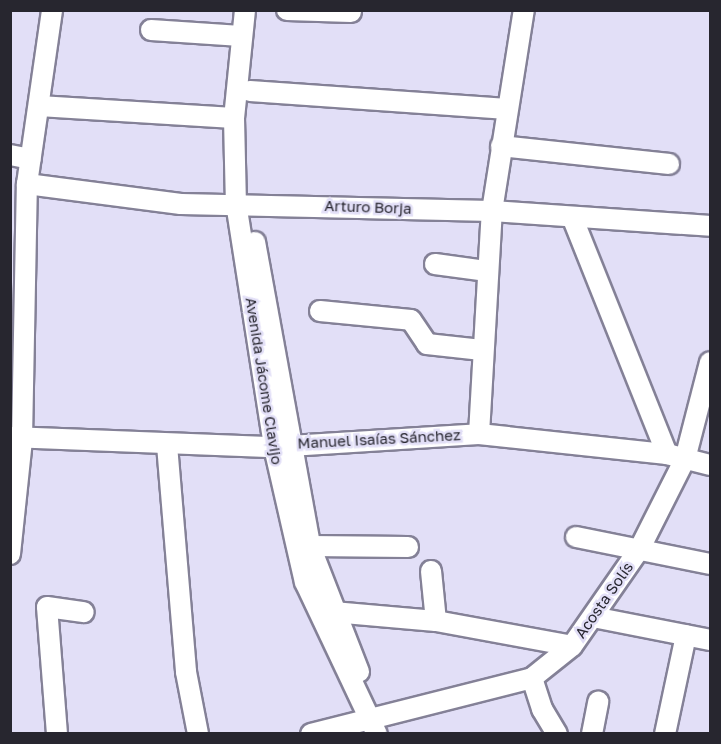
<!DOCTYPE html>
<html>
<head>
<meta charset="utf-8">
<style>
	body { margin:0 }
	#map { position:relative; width:721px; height:744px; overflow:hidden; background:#e2dff7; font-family:"Golos Text",sans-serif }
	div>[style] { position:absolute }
	.roads { filter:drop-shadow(2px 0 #848197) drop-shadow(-2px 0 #848197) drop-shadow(0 2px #848197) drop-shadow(0 -2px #848197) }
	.minor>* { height:20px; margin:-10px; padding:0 10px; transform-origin:10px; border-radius:10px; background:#fff }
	span { translate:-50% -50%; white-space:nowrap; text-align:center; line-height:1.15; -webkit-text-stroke:5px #e2dff7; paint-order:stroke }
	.street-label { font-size:15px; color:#27262f }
	.frame { position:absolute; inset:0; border:12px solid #27262f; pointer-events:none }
</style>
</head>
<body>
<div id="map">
	<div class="roads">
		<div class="minor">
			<i style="left:245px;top:10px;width:109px;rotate:95.8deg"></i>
			<i style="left:234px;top:118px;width:85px;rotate:88.7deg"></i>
			<i style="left:236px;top:203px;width:247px;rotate:81.1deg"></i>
			<i style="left:274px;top:447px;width:139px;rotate:77.1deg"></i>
			<i style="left:305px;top:582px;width:168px;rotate:64.7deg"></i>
			<i style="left:287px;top:10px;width:64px;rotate:1.8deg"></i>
			<i style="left:151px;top:30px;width:90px;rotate:3.8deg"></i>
			<i style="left:250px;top:91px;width:258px;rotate:4deg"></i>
			<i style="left:39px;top:106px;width:195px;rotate:3.5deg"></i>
			<i style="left:501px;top:146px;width:169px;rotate:6.1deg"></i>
			<i style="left:10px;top:155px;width:21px;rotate:11deg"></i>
			<i style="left:27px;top:184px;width:155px;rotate:7.4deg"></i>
			<i style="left:181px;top:204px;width:311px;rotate:1.3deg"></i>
			<i style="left:492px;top:211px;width:219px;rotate:3.9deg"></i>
			<i style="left:573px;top:219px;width:253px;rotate:68.2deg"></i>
			<i style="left:255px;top:242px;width:309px;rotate:79.7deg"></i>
			<i style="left:310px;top:546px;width:135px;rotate:68.7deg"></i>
			<i style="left:435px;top:264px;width:51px;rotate:7.8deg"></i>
			<i style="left:320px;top:311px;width:91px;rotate:5.6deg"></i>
			<i style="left:411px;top:320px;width:29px;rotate:56deg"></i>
			<i style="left:427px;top:344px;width:55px;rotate:6.2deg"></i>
			<i style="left:479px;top:434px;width:223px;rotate:-86.7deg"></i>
			<i style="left:492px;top:211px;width:204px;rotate:-81deg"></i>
			<i style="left:10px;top:437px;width:264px;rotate:2.2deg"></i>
			<i style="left:274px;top:447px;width:205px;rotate:-3.6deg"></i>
			<i style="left:479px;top:434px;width:189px;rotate:6.1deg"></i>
			<i style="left:667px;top:454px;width:44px;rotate:14.3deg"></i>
			<i style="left:167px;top:445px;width:228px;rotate:85.2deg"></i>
			<i style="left:186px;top:672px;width:63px;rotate:79deg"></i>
			<i style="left:576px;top:537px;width:137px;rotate:11.4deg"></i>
			<i style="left:310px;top:546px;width:98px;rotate:0.6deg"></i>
			<i style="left:10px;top:554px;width:116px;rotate:-84deg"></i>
			<i style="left:22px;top:439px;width:255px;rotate:-88.9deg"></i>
			<i style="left:27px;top:184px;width:176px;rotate:-81.8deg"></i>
			<i style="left:431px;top:571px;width:50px;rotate:84.3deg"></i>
			<i style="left:333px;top:612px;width:103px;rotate:5deg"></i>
			<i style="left:436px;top:621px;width:138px;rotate:10.4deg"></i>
			<i style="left:593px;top:617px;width:119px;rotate:11.1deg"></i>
			<i style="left:532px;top:678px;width:33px;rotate:72deg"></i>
			<i style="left:542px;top:709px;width:29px;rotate:59deg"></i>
			<i style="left:57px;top:734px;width:127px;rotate:-94.5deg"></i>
			<i style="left:47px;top:607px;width:37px;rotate:8deg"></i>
			<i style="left:311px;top:734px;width:228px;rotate:-14.2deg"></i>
			<i style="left:532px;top:678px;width:51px;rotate:-38.7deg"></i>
			<i style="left:572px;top:646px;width:119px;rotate:-55.2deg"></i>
			<i style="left:640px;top:548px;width:100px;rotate:-63.2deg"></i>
			<i style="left:685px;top:459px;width:100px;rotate:-75.5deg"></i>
			<i style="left:592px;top:734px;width:33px;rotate:-79deg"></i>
			<i style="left:665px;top:734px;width:101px;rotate:-78deg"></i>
		</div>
	</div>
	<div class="street-label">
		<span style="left:368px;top:207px;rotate:2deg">Arturo Borja</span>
		<span style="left:264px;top:381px;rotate:81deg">Avenida Jácome Clavijo</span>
		<span style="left:379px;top:439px;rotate:-3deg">Manuel Isaías Sánchez</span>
		<span style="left:604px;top:600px;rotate:-55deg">Acosta Solís</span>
	</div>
	<div class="frame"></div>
</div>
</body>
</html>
